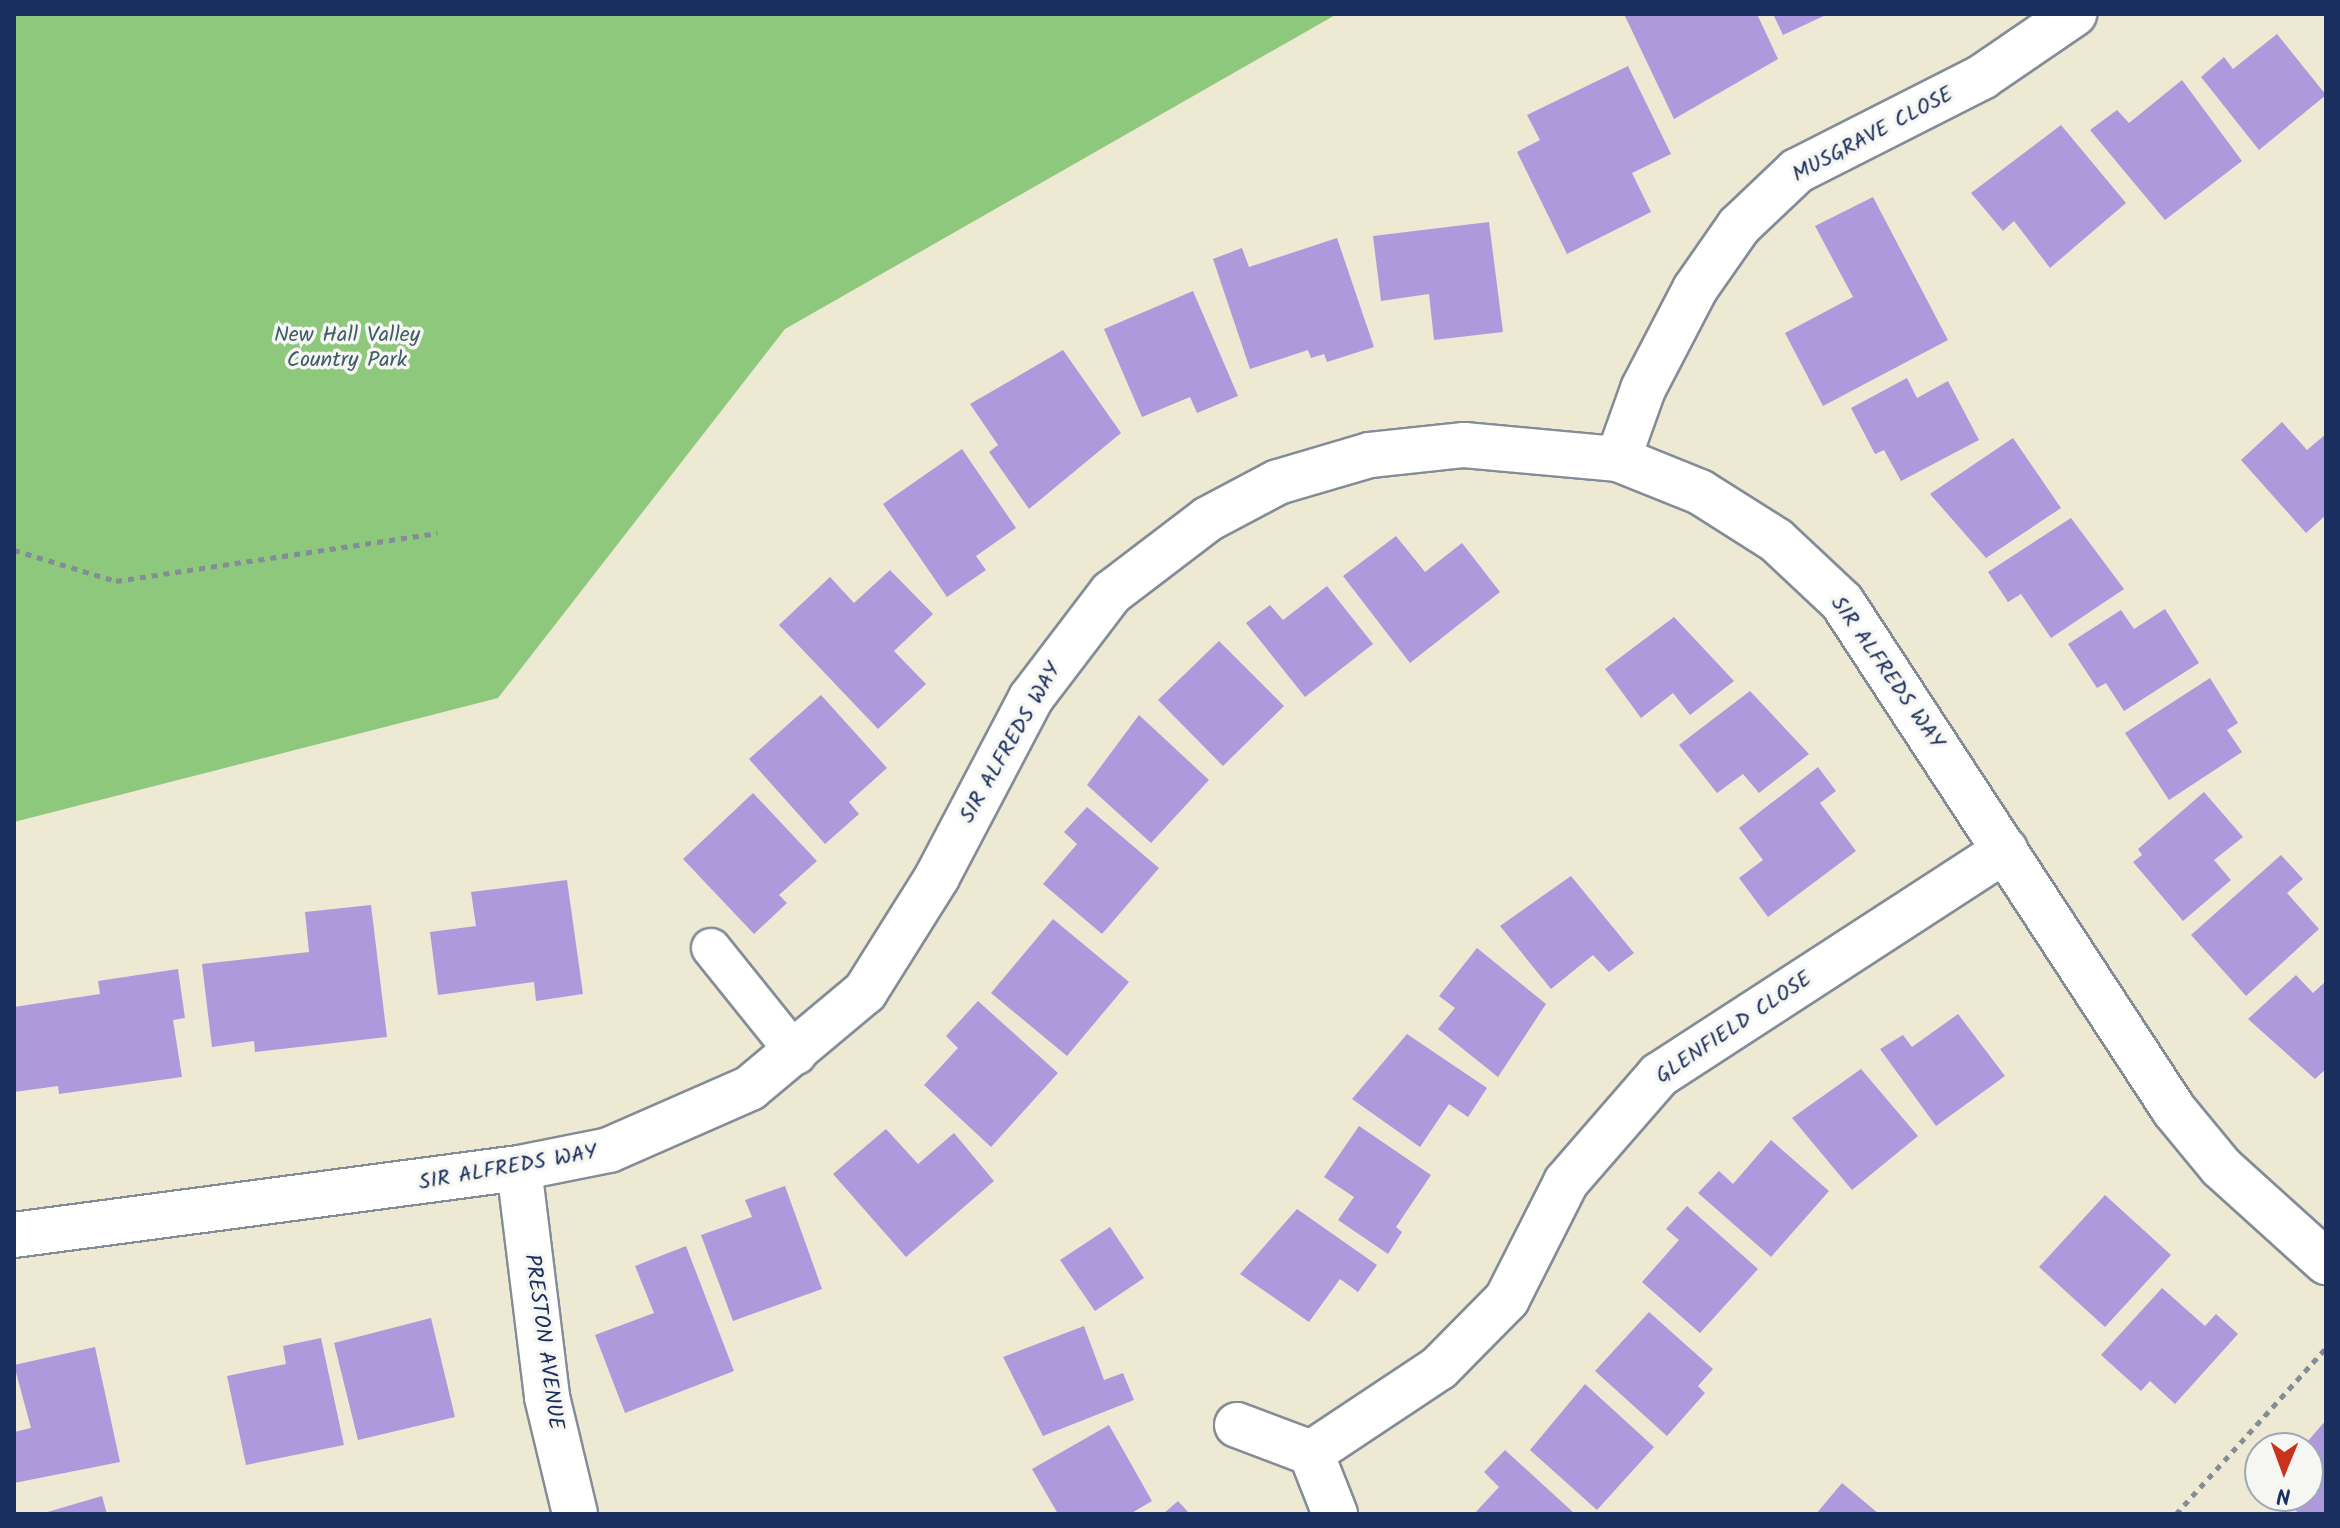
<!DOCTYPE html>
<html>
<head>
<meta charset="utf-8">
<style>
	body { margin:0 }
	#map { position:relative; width:2340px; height:1528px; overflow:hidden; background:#eee9d2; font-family:Kalam,sans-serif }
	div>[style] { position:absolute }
	.green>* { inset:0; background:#8dc87d }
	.building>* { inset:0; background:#af99dd }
	.path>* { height:5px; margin-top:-2.5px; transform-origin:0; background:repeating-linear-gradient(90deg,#848c98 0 6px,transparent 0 12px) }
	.roads { filter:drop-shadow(2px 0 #848c98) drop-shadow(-2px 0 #848c98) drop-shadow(0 2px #848c98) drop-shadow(0 -2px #848c98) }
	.service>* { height:38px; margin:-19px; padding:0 19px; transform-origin:19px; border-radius:19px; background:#fff }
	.minor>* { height:44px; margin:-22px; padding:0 22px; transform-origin:22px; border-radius:22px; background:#fff }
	span { translate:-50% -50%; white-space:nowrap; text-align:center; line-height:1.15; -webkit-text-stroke:7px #f6f6f2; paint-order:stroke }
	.street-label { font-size:22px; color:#1b2f5e }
	.park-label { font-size:22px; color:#3d5d67 }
	.frame { position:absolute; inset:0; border:16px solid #1b2f5e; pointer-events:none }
	.north { position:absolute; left:2244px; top:1432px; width:80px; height:80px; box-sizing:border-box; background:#f6f6f2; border:2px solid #9ea6b7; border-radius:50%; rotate:181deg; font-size:22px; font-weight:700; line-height:32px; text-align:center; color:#1b2f5e }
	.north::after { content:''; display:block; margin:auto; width:28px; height:36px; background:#c8321e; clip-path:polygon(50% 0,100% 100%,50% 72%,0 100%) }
</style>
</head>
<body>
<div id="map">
	<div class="green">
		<i style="clip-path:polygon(14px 14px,1337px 14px,785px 329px,498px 698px,14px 822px)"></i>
	</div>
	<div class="building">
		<i style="clip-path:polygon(1624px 14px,1757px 14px,1778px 59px,1674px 119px)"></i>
		<i style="clip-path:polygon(1773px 14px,1828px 14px,1783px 35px)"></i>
		<i style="clip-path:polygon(2277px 34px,2326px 95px,2259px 150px,2201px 77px,2224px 57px,2233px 69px)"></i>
		<i style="clip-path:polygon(1628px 66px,1671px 154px,1632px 173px,1651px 212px,1567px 254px,1517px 152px,1540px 140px,1527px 115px)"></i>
		<i style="clip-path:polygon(2182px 80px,2242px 161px,2165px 220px,2090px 130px,2117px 110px,2129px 123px)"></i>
		<i style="clip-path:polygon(2061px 125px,2126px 203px,2050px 268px,2014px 221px,2003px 231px,1971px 193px)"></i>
		<i style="clip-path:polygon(1873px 197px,1948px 340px,1823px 406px,1785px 333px,1853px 297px,1815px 226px)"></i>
		<i style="clip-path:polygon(1489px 222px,1503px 332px,1434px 340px,1429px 294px,1381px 301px,1373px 236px)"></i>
		<i style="clip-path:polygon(1337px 238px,1374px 347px,1327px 362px,1324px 354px,1311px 358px,1308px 350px,1250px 369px,1213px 259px,1242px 248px,1249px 267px)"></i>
		<i style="clip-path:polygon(1193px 291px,1238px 396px,1197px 413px,1190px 397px,1142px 417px,1104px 329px)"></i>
		<i style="clip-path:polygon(1063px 350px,1121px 433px,1029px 509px,989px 452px,998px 445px,970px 404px)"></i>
		<i style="clip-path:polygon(1907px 378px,1917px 398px,1948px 381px,1979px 440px,1901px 481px,1884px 450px,1875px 454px,1851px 408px)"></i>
		<i style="clip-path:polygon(2282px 422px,2307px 450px,2326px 434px,2326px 515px,2306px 533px,2241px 460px)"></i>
		<i style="clip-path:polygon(2013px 438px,2061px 508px,1986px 558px,1930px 494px)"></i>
		<i style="clip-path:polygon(962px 449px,1016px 528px,976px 556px,986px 570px,947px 597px,883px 504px)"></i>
		<i style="clip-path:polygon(2071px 518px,2124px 589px,2051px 638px,2021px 594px,2008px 602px,1988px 572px)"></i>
		<i style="clip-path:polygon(1396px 536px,1425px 572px,1462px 543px,1500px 592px,1410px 663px,1343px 576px)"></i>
		<i style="clip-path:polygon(890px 570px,933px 614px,894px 651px,926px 684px,878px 729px,779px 625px,830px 577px,854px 603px)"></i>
		<i style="clip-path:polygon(1327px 586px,1373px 644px,1305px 697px,1246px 623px,1270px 605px,1283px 620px)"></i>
		<i style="clip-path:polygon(2165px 609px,2199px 663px,2124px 711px,2106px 683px,2097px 688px,2068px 644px,2121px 610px,2134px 629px)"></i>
		<i style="clip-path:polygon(1674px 617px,1734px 681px,1690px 715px,1673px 693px,1641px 718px,1605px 669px)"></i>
		<i style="clip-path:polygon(1219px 641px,1284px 706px,1223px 766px,1158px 700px)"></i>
		<i style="clip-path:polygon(2210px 678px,2238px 723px,2227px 730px,2242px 752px,2169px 800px,2125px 733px)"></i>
		<i style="clip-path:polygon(1750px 691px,1809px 754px,1759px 793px,1743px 774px,1717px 793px,1679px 745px)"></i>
		<i style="clip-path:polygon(821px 695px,887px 768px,849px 802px,859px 814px,825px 844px,749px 759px)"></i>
		<i style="clip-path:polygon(1139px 715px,1209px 780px,1151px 843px,1087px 785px)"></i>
		<i style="clip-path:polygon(1818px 767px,1836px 791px,1820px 803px,1856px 851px,1768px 917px,1739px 878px,1763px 860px,1739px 828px)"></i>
		<i style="clip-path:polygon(2204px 792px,2243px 837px,2214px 860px,2231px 880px,2183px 921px,2133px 862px,2142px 855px,2138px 849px)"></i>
		<i style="clip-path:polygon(753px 793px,817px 861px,779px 895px,787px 903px,754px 934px,683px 859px)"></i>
		<i style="clip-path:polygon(1087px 807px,1159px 868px,1102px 934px,1043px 884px,1077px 844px,1064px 832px)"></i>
		<i style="clip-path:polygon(2281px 855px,2303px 879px,2287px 893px,2319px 929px,2246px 996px,2191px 935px)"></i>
		<i style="clip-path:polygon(1571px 876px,1634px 953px,1609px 972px,1593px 955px,1551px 989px,1500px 926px)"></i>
		<i style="clip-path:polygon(567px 880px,583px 994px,536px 1001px,534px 982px,438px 995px,430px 932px,476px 926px,471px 892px)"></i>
		<i style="clip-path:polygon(371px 905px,387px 1037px,255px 1052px,254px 1041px,212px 1047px,202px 964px,309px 952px,305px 912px)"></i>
		<i style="clip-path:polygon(1053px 919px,1129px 982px,1067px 1056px,991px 993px)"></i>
		<i style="clip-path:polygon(1477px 948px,1546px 1004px,1498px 1077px,1438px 1029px,1455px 1008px,1439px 996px)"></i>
		<i style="clip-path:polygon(178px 969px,185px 1018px,173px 1020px,182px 1077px,59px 1094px,58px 1086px,14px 1092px,14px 1007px,100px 994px,98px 981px)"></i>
		<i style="clip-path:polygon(2296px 975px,2313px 993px,2326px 981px,2326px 1069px,2315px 1079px,2248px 1019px)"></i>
		<i style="clip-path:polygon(978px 1001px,1058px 1073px,991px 1147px,924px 1085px,958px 1048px,946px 1036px)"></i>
		<i style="clip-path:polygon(1958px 1014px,2005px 1076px,1936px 1126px,1880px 1049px,1903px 1035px,1912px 1047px)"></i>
		<i style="clip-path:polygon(1407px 1034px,1487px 1088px,1468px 1117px,1449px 1104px,1420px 1147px,1352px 1099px)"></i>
		<i style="clip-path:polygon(1861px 1069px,1918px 1136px,1852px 1190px,1792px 1118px)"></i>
		<i style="clip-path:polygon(1359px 1126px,1431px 1175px,1396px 1227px,1402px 1232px,1388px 1254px,1338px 1220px,1354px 1197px,1324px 1177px)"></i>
		<i style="clip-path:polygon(886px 1129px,918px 1164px,954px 1133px,994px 1181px,906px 1257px,833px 1174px)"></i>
		<i style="clip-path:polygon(1771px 1140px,1829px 1191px,1771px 1257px,1698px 1193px,1719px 1171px,1733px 1184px)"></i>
		<i style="clip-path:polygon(785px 1186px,822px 1289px,733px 1321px,701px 1235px,752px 1217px,745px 1200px)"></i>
		<i style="clip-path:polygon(2105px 1195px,2171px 1255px,2105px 1327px,2039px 1267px)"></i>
		<i style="clip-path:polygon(1687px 1206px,1758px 1269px,1700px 1333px,1642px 1282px,1679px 1240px,1666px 1229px)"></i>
		<i style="clip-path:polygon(1297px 1209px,1377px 1265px,1358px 1292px,1340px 1279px,1309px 1322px,1240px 1274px)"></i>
		<i style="clip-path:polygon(1110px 1227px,1144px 1278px,1095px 1311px,1060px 1260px)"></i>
		<i style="clip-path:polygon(686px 1246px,734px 1371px,625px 1413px,595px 1335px,654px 1313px,635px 1266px)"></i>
		<i style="clip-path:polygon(2162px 1288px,2205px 1326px,2216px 1314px,2238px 1334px,2175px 1404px,2150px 1381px,2141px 1391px,2101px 1355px)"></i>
		<i style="clip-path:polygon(1649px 1312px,1713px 1369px,1698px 1386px,1705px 1393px,1667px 1436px,1595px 1371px)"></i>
		<i style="clip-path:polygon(431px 1318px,455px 1417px,358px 1440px,334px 1343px)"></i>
		<i style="clip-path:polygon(1084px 1326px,1104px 1380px,1123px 1373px,1134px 1400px,1043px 1436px,1003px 1357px)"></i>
		<i style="clip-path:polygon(321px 1338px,344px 1445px,246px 1465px,227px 1376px,286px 1364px,283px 1346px)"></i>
		<i style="clip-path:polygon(95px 1347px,120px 1462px,14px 1483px,14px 1432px,31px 1428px,14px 1365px)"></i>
		<i style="clip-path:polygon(1585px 1384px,1654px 1447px,1597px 1510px,1530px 1450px)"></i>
		<i style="clip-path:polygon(2326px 1420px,2326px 1514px,2300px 1514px,2278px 1496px,2308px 1496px,2302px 1448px)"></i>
		<i style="clip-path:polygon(1109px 1425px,1152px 1501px,1130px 1514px,1058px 1514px,1032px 1469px)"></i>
		<i style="clip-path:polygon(1505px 1450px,1575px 1514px,1474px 1514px,1499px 1487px,1484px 1472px)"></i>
		<i style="clip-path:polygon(1842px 1483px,1879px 1514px,1816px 1514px)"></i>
		<i style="clip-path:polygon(102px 1496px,107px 1514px,44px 1514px,44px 1513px)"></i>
		<i style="clip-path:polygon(1178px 1501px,1190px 1514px,1163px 1514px)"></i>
	</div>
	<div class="path">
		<i style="left:14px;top:550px;width:107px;rotate:16.9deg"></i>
		<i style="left:116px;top:581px;width:325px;rotate:-8.5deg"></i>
		<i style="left:2176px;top:1514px;width:224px;rotate:-47.9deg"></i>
	</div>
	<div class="roads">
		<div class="service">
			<i style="left:711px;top:948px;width:137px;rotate:51.2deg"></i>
		</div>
		<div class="minor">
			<i style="left:1618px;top:459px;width:74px;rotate:-70.3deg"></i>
			<i style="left:1643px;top:389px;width:113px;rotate:-62.5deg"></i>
			<i style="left:1695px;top:289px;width:77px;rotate:-55.1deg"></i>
			<i style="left:1739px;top:226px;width:80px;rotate:-43.5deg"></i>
			<i style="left:1797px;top:171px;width:208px;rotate:-26.9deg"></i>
			<i style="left:1982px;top:77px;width:112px;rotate:-34.4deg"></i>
			<i style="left:519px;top:1168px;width:231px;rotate:83deg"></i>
			<i style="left:547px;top:1397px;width:120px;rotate:76.5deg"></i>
			<i style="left:14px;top:1235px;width:509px;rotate:-7.56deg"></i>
			<i style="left:519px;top:1168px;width:92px;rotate:-11.3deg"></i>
			<i style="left:609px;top:1150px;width:154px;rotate:-23.7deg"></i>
			<i style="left:750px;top:1088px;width:150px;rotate:-39.9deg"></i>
			<i style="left:865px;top:992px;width:136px;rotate:-57.9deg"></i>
			<i style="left:937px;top:877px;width:202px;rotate:-62.3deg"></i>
			<i style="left:1031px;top:698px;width:132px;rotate:-52.7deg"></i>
			<i style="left:1111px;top:593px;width:122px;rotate:-37.3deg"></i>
			<i style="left:1208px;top:519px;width:79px;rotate:-27.9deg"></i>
			<i style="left:1278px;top:482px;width:96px;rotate:-16.4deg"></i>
			<i style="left:1370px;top:455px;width:95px;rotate:-6.1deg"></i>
			<i style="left:1464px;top:445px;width:155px;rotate:5.2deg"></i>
			<i style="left:1618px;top:459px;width:88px;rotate:21.9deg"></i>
			<i style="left:1700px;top:492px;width:90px;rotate:32.3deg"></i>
			<i style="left:1776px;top:540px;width:91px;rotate:43.2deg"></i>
			<i style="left:1842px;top:602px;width:607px;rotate:56.83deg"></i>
			<i style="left:2174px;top:1110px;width:74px;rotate:50.5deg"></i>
			<i style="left:2221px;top:1167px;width:142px;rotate:42.1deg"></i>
			<i style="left:1237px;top:1425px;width:79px;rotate:20.7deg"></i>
			<i style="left:1311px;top:1453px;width:66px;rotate:68.5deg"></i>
			<i style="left:1311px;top:1453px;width:154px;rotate:-33.6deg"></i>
			<i style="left:1439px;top:1368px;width:97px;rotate:-45.4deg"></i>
			<i style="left:1507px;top:1299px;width:131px;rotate:-63.2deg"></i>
			<i style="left:1566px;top:1182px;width:142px;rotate:-49deg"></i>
			<i style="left:1659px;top:1075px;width:413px;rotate:-33deg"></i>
		</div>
	</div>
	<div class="street-label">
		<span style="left:1873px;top:135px;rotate:-28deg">MUSGRAVE CLOSE</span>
		<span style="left:1887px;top:673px;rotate:55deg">SIR ALFREDS WAY</span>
		<span style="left:1011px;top:743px;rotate:-60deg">SIR ALFREDS WAY</span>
		<span style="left:1734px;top:1028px;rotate:-34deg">GLENFIELD CLOSE</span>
		<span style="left:508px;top:1168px;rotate:-10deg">SIR ALFREDS WAY</span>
		<span style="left:543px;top:1342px;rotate:82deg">PRESTON AVENUE</span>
	</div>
	<div class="park-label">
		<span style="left:347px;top:348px">New Hall Valley<br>Country Park</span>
	</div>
	<div class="frame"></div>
	<div class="north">N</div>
</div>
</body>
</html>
